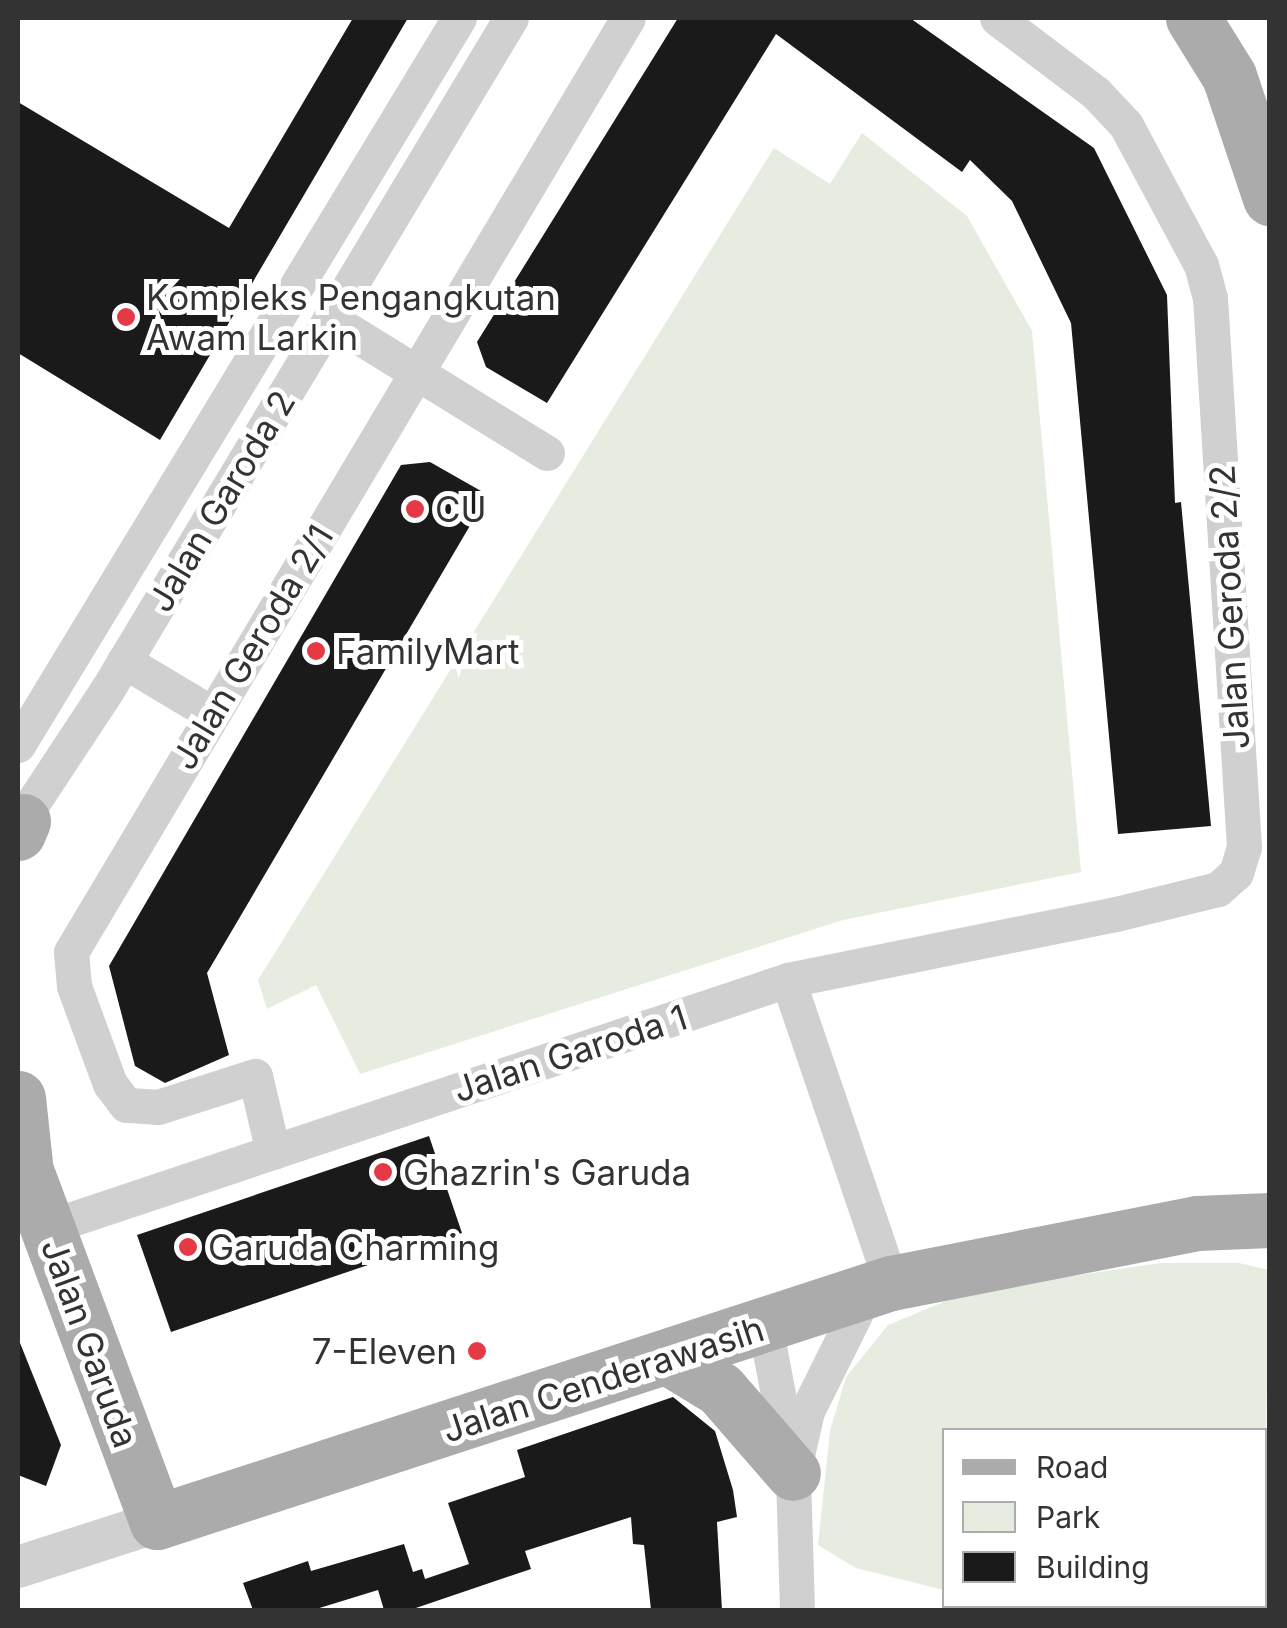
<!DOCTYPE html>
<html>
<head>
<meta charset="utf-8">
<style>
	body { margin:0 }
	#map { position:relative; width:1287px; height:1628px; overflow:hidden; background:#fff; font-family:Inter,sans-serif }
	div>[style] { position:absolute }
	.green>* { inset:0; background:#e6ecdf }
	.building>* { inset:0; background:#1a1a1a }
	.minor>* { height:35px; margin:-17.5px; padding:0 17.5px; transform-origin:17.5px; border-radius:17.5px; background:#d0d0d0 }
	.tertiary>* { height:42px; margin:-21px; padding:0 21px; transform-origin:21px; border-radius:21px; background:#d0d0d0 }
	.primary>* { height:55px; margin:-27.5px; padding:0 27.5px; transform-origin:27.5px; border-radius:27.5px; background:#ababab }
	.dots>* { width:28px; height:28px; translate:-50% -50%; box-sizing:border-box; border:5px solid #fff; border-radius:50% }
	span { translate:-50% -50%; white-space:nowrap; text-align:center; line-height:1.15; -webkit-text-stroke:10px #fff; paint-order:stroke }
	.poi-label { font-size:35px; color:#333 }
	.left { translate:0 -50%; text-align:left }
	.right { translate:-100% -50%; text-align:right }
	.street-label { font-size:35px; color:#333 }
	.frame { position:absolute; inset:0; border:20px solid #333; pointer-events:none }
	.legend { position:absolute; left:942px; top:1428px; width:325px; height:180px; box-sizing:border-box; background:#fff; border:2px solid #adadad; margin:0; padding:12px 18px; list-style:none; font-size:30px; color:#333 }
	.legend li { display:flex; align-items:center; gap:20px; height:50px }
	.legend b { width:50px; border:2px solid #adadad }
</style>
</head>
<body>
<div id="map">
	<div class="green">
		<i style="clip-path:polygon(862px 133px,967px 216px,1032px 331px,1081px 872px,843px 920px,360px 1074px,316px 985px,267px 1009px,258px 980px,774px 148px,830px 184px)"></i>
		<i style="clip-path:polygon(1161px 1263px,1239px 1263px,1269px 1270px,1265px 1486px,1264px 1430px,944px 1430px,944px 1590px,856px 1568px,818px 1545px,830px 1431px,846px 1377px,888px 1325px,970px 1291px)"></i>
		<i style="clip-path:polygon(1000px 1606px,1227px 1606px,1017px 1610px)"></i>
	</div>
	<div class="building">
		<i style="clip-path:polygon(353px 18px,408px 18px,160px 440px,18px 353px,18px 102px,229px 228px)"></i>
		<i style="clip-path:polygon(678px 18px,910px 18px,1094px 148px,1167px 295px,1175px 503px,1181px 502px,1211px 826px,1118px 834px,1071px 323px,1012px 201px,970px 160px,962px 172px,776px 34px,547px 403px,486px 367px,477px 342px)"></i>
		<i style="clip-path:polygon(430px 462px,488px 495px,207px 973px,229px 1055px,165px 1083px,135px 1066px,109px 966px,401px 465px)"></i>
		<i style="clip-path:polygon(429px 1136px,462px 1233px,171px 1332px,137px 1235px)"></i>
		<i style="clip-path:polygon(18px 1338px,61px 1445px,46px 1486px,18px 1475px)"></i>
		<i style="clip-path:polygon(673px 1397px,715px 1431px,733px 1490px,737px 1517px,717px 1522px,722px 1610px,651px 1610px,644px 1545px,633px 1544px,631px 1517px,525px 1551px,531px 1569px,410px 1610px,384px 1610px,378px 1590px,313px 1610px,253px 1610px,243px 1583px,308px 1561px,311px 1571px,404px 1544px,413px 1572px,422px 1569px,425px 1579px,469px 1564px,448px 1503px,525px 1477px,517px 1450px)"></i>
	</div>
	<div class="minor">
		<i style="left:330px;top:319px;width:255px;rotate:31.7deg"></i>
		<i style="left:124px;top:661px;width:101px;rotate:30.9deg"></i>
		<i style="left:18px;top:745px;width:850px;rotate:-58.76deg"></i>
		<i style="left:18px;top:825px;width:162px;rotate:-56.6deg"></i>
		<i style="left:107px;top:690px;width:784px;rotate:-58.99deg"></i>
		<i style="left:788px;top:980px;width:320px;rotate:71.2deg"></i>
		<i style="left:273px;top:1152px;width:78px;rotate:-103.3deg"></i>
		<i style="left:255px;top:1076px;width:102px;rotate:162.3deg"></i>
		<i style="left:158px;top:1107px;width:32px;rotate:-176deg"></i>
		<i style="left:126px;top:1105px;width:26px;rotate:-127deg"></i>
		<i style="left:110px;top:1084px;width:104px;rotate:-110.2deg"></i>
		<i style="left:74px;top:986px;width:34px;rotate:-95deg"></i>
		<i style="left:71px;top:952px;width:1087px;rotate:-59.19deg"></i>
		<i style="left:48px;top:1227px;width:780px;rotate:-18.46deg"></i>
		<i style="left:788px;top:980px;width:335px;rotate:-11.4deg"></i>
		<i style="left:1116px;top:914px;width:105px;rotate:-13.8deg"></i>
		<i style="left:1218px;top:889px;width:24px;rotate:-42deg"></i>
		<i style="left:1236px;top:873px;width:27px;rotate:-73deg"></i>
		<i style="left:1244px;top:847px;width:550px;rotate:-93.54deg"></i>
		<i style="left:1210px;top:298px;width:34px;rotate:-105deg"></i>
		<i style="left:1201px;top:265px;width:159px;rotate:-118.2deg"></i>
		<i style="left:1126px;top:125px;width:44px;rotate:-133.2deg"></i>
		<i style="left:1096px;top:93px;width:124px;rotate:-142.9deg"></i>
		<i style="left:765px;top:1326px;width:138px;rotate:79.2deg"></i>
		<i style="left:797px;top:1610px;width:137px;rotate:-91.7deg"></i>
		<i style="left:793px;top:1473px;width:64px;rotate:-77.3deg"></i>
		<i style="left:807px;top:1411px;width:131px;rotate:-63.6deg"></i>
	</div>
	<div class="tertiary">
		<i style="left:18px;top:1567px;width:146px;rotate:-17.9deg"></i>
	</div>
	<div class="primary">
		<i style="left:1193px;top:18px;width:68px;rotate:58.2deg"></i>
		<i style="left:1229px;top:76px;width:129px;rotate:71.4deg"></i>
		<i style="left:18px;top:833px;width:13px;rotate:-67deg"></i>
		<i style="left:18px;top:1098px;width:65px;rotate:83.9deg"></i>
		<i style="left:18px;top:1149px;width:398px;rotate:69.6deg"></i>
		<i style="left:157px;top:1522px;width:772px;rotate:-18.04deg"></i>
		<i style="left:891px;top:1283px;width:312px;rotate:-11.1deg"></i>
		<i style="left:1197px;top:1223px;width:73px;rotate:-2.4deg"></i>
		<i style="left:669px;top:1358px;width:60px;rotate:31.3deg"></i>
		<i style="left:720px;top:1389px;width:111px;rotate:49deg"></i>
		<i style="left:1264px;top:1610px;width:19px;rotate:-72deg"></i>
	</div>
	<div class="dots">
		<i style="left:126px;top:317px;background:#e63946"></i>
		<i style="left:415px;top:509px;background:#e63946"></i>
		<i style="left:316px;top:651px;background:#e63946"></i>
		<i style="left:383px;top:1172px;background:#e63946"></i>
		<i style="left:188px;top:1247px;background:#e63946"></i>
		<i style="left:477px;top:1351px;background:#e63946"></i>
	</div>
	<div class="poi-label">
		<span class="left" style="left:146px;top:317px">Kompleks Pengangkutan<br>Awam Larkin</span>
		<span class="left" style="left:435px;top:509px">CU</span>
		<span class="left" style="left:336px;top:651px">FamilyMart</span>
		<span class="left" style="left:403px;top:1172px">Ghazrin's Garuda</span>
		<span class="left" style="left:208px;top:1247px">Garuda Charming</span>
		<span class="right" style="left:457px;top:1351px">7-Eleven</span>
	</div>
	<div class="street-label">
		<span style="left:221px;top:501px;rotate:-59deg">Jalan Garoda 2</span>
		<span style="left:1229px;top:607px;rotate:-93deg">Jalan Geroda 2/2</span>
		<span style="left:252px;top:647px;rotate:-59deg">Jalan Geroda 2/1</span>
		<span style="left:570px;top:1053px;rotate:-18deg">Jalan Garoda 1</span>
		<span style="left:90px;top:1343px;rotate:70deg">Jalan Garuda</span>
		<span style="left:603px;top:1379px;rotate:-18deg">Jalan Cenderawasih</span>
	</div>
	<div class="frame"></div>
	<ul class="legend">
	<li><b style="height:12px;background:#ababab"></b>Road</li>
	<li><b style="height:28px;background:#e6ecdf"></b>Park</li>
	<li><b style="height:28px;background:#1a1a1a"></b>Building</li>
	</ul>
</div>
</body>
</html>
